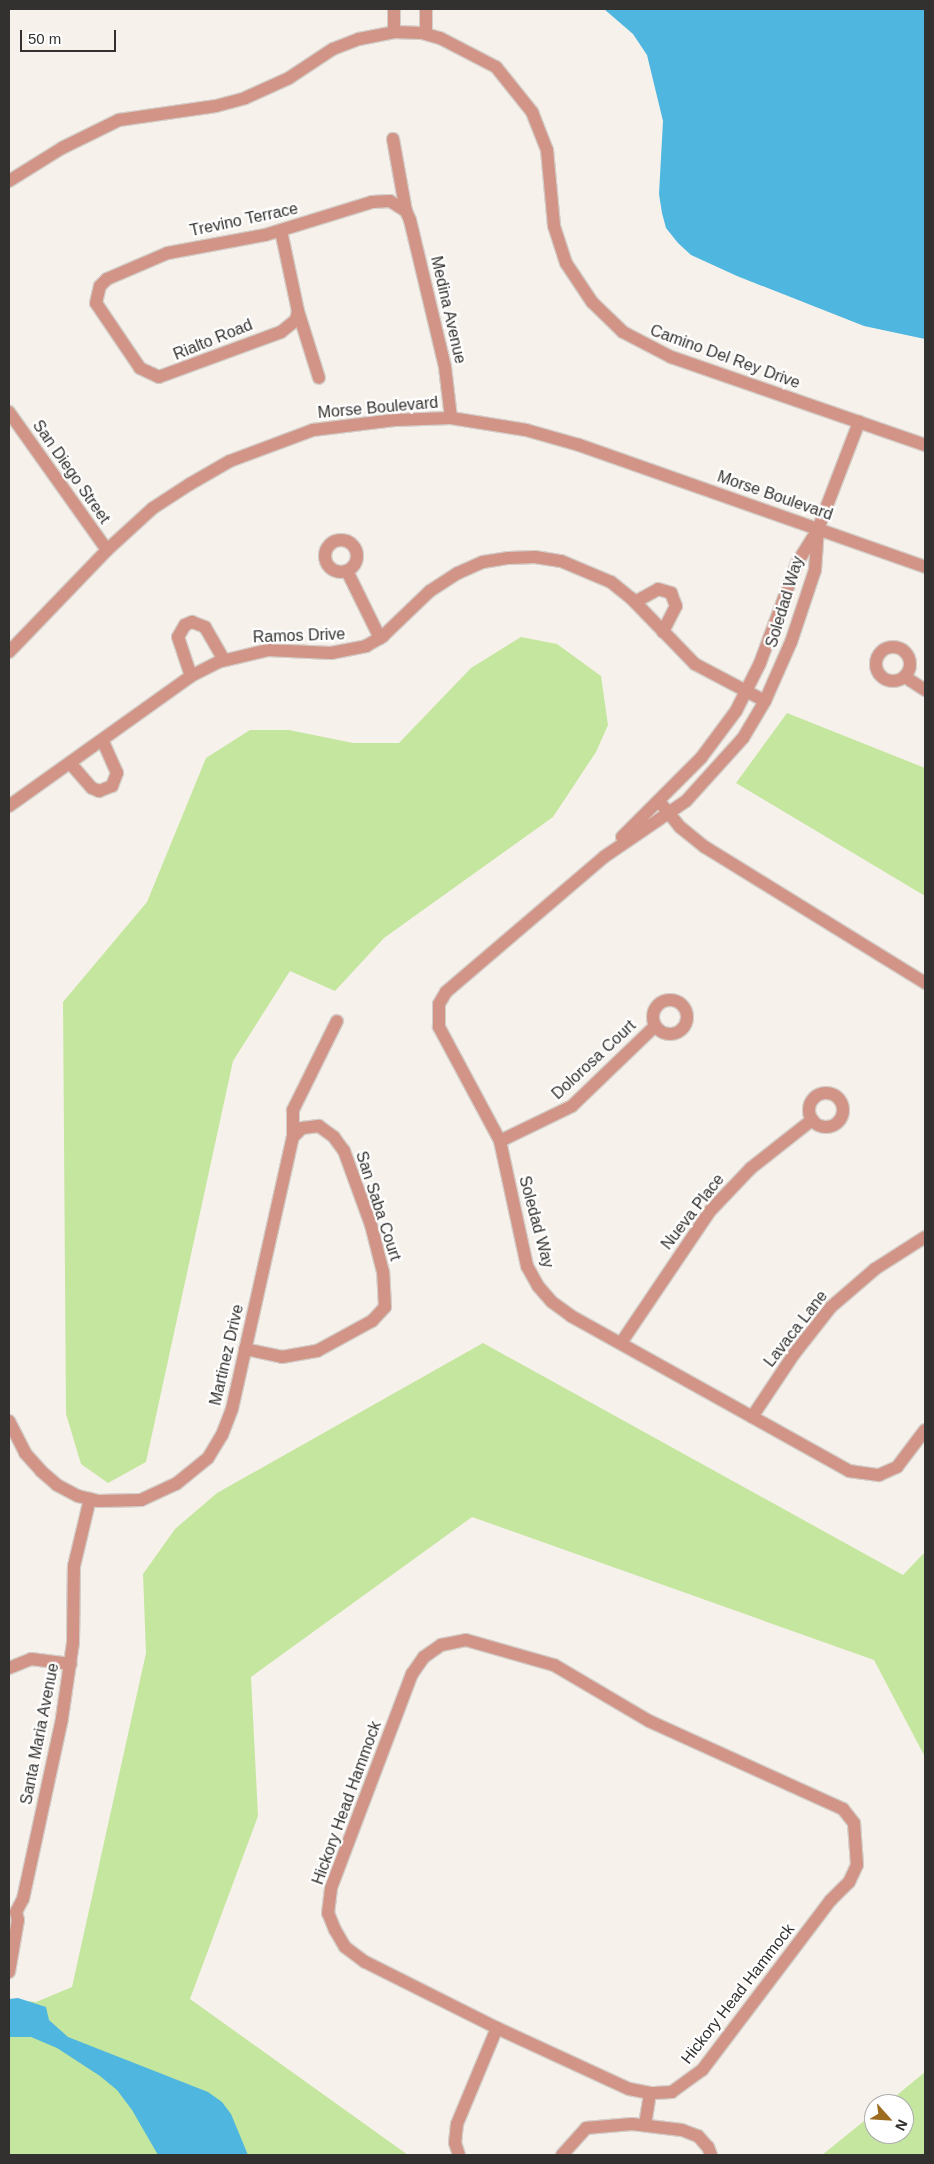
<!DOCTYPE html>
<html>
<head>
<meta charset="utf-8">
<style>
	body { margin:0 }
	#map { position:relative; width:934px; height:2164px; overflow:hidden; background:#f7f1eb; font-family:Helvetica,sans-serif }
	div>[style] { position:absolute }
	.green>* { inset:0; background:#c5e69e }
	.water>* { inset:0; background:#4eb6df }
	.roads { filter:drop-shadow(1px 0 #d4cec9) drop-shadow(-1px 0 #d4cec9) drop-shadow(0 1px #d4cec9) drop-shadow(0 -1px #d4cec9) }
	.minor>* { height:12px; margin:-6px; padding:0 6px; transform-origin:6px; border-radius:6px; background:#d19486 }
	.minor>.ring { margin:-6px; padding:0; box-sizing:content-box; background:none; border:12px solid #d19486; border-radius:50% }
	.tertiary>* { height:12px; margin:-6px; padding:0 6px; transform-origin:6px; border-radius:6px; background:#d19486 }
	span { translate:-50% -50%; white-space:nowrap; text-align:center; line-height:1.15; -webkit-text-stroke:4.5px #fff; paint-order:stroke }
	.street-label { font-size:16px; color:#33312f }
	.frame { position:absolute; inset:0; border:10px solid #33312f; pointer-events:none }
	.north { position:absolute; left:864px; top:2094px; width:50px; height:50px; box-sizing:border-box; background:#fff; border:1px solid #adadac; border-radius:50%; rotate:116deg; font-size:14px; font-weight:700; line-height:20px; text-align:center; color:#33312f }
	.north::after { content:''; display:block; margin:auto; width:18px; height:22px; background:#9d6b1f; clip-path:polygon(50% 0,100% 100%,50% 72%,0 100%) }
	.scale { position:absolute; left:20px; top:30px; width:96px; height:22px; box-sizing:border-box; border:2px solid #33312f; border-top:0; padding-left:6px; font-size:15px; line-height:18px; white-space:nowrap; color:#33312f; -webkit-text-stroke:4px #fff; paint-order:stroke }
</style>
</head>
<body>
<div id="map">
	<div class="green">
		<i style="clip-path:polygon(521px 637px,557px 644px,601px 676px,608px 725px,596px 752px,553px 817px,384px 938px,335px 991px,290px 971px,233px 1061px,146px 1462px,108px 1483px,81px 1464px,66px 1414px,63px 1002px,147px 902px,206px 758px,250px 730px,289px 730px,353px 743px,399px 743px,471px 668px)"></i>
		<i style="clip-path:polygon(787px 713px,925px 768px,925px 896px,736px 783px)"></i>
		<i style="clip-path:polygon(483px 1343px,903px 1575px,925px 1552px,925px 1757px,874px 1660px,472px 1517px,251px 1677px,258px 1816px,190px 1999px,408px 2155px,9px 2155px,9px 1999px,36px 2002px,72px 1987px,146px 1653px,143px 1574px,175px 1529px,217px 1493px)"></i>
		<i style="clip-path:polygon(925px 2072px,925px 2155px,822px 2155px,874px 2113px,874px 2134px,904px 2134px,904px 2104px,886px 2104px)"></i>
	</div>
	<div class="water">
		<i style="clip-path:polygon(604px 9px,925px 9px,925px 339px,864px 326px,737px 276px,691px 255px,678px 243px,666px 228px,662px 213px,659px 194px,663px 121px,647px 55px,633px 34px)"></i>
		<i style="clip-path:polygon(18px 1998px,46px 2007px,49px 2020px,68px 2037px,208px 2092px,222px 2102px,231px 2114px,248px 2155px,158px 2155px,132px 2110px,117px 2090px,100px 2076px,57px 2048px,31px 2037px,9px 2037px,9px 1999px)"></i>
	</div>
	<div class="roads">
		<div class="minor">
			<i style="left:394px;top:9px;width:23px;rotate:90deg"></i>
			<i style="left:426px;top:9px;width:25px;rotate:90deg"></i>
			<i style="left:393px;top:139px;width:73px;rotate:79.8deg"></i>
			<i style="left:9px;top:181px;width:62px;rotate:-31.9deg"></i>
			<i style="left:62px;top:148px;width:64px;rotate:-26.2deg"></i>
			<i style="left:119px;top:120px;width:98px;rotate:-8.2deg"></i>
			<i style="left:216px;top:106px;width:30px;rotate:-15deg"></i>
			<i style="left:245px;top:98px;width:48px;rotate:-24.4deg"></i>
			<i style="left:289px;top:78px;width:53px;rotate:-33.4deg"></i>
			<i style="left:333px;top:49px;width:28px;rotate:-21deg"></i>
			<i style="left:359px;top:39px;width:36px;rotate:-11deg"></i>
			<i style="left:394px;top:32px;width:28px;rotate:2deg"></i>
			<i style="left:422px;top:33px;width:19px;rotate:16deg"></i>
			<i style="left:440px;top:38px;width:63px;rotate:27.4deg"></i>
			<i style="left:496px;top:67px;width:58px;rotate:51.3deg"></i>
			<i style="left:532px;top:112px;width:41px;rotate:68.5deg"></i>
			<i style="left:547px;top:150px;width:76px;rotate:84.7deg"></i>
			<i style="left:554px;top:226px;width:39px;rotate:72deg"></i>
			<i style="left:566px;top:263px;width:47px;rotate:56.3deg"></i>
			<i style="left:592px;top:302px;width:43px;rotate:44.1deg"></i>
			<i style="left:623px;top:332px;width:54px;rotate:27.5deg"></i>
			<i style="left:671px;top:357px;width:269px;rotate:19.1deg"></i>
			<i style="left:281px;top:231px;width:82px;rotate:78deg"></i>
			<i style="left:298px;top:311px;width:9px;rotate:103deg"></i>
			<i style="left:296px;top:320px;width:19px;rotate:141deg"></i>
			<i style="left:281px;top:332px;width:130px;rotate:159.8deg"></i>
			<i style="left:159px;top:377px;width:21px;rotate:-155deg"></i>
			<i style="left:140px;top:368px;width:78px;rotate:-124.1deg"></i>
			<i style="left:96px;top:303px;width:17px;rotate:-77deg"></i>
			<i style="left:100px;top:286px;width:10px;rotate:-45deg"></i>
			<i style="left:107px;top:279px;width:66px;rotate:-23.1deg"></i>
			<i style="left:168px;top:253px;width:99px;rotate:-10.5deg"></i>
			<i style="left:265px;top:235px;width:112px;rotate:-17.1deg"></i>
			<i style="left:372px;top:202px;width:18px;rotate:-3deg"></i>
			<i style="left:390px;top:201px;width:19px;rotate:32deg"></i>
			<i style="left:406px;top:211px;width:10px;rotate:66deg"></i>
			<i style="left:410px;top:220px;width:151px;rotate:76.6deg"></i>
			<i style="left:445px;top:367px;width:51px;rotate:83.3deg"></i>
			<i style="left:298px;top:311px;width:70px;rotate:72.6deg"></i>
			<i style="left:9px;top:412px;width:169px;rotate:54.6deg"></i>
			<i style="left:818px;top:529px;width:41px;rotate:94.2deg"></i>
			<i style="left:815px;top:570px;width:76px;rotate:108.4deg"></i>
			<i style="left:791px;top:642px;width:64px;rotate:113.8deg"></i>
			<i style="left:765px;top:701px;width:43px;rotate:120.7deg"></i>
			<i style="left:743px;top:738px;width:85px;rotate:132.1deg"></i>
			<i style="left:686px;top:801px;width:99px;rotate:145.7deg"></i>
			<i style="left:604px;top:857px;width:208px;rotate:139.5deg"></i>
			<i style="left:446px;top:992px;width:14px;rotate:120deg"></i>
			<i style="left:439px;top:1004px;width:23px;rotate:90deg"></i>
			<i style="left:439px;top:1027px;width:129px;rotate:61.8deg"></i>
			<i style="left:500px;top:1141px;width:128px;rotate:77.8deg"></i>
			<i style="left:527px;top:1266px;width:23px;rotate:61deg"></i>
			<i style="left:538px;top:1286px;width:21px;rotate:49deg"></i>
			<i style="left:552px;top:1302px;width:24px;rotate:36deg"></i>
			<i style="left:571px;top:1316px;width:318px;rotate:29.1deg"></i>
			<i style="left:849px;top:1471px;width:30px;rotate:8deg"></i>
			<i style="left:879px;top:1475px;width:20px;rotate:-24deg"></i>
			<i style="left:897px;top:1467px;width:46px;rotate:-52.9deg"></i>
			<i class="ring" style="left:325px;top:540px;width:20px;height:20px"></i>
			<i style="left:347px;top:571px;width:75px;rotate:63.8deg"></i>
			<i style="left:635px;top:602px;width:26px;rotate:-29deg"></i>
			<i style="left:658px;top:589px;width:14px;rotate:17deg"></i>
			<i style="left:671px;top:593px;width:14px;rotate:69deg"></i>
			<i style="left:676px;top:606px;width:29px;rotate:117deg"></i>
			<i class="ring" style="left:876px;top:647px;width:22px;height:22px"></i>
			<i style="left:191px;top:676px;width:41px;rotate:-108.4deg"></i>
			<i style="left:178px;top:637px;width:14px;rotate:-60deg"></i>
			<i style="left:185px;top:625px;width:8px;rotate:-23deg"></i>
			<i style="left:192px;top:622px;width:14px;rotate:21deg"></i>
			<i style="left:205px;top:627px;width:38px;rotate:60deg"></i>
			<i style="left:905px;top:677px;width:24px;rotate:33deg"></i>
			<i style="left:70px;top:763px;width:33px;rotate:49deg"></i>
			<i style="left:92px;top:788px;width:8px;rotate:23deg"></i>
			<i style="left:99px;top:791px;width:14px;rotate:-21deg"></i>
			<i style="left:112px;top:786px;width:14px;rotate:-69deg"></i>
			<i style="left:117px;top:773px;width:36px;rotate:-114deg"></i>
			<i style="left:9px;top:806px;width:224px;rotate:-35.5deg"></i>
			<i style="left:191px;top:676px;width:30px;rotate:-27deg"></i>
			<i style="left:218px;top:662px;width:51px;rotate:-13.5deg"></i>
			<i style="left:268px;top:650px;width:63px;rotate:2.7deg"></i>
			<i style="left:331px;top:653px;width:36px;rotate:-11deg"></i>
			<i style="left:366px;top:646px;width:20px;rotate:-30deg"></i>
			<i style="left:383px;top:636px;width:65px;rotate:-43.8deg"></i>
			<i style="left:430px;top:591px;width:33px;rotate:-33deg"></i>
			<i style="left:458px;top:573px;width:27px;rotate:-24deg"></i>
			<i style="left:483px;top:562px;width:26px;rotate:-9deg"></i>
			<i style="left:509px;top:558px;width:26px;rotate:-2deg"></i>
			<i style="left:535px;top:557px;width:26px;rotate:9deg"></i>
			<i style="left:561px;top:561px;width:54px;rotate:22.8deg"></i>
			<i style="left:611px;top:582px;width:26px;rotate:39deg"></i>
			<i style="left:631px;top:598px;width:92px;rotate:45.9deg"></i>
			<i style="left:695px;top:664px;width:79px;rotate:27.9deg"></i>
			<i style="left:663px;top:806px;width:27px;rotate:51deg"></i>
			<i style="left:680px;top:827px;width:32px;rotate:39deg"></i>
			<i style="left:705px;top:847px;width:259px;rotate:31.7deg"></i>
			<i style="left:622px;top:837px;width:112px;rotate:-45deg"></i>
			<i style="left:701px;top:758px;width:59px;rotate:-53.3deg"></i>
			<i style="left:736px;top:711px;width:54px;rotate:-63.4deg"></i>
			<i style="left:760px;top:663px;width:107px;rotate:-69.7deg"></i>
			<i style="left:797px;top:563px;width:40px;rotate:-58deg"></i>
			<i style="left:818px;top:529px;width:115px;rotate:-69deg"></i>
			<i class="ring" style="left:653px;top:1000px;width:22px;height:22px"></i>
			<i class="ring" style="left:809px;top:1093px;width:22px;height:22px"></i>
			<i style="left:500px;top:1141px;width:80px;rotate:-25.9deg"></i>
			<i style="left:572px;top:1106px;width:115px;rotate:-43.9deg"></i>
			<i style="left:621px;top:1343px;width:159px;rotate:-56deg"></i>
			<i style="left:710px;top:1211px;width:59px;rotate:-46.4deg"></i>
			<i style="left:751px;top:1168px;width:78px;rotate:-38.2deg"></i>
			<i style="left:245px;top:1349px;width:38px;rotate:12deg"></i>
			<i style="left:282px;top:1357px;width:36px;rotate:-10deg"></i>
			<i style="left:317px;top:1351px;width:63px;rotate:-28.6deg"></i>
			<i style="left:372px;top:1321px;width:19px;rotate:-47deg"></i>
			<i style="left:385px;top:1307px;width:35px;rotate:-93deg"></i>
			<i style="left:383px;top:1272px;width:49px;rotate:-104.3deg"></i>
			<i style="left:371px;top:1225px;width:79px;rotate:-110deg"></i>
			<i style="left:344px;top:1151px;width:17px;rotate:-126deg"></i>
			<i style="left:334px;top:1137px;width:19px;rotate:-144deg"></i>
			<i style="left:319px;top:1126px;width:17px;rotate:173deg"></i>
			<i style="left:302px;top:1128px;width:13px;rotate:135deg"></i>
			<i style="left:752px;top:1417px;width:76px;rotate:-56.3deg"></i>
			<i style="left:794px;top:1354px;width:60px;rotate:-51.8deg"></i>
			<i style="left:831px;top:1307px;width:58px;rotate:-40.8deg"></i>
			<i style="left:875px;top:1269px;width:59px;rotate:-32.6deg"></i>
			<i style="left:9px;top:1421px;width:36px;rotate:63deg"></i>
			<i style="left:25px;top:1453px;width:24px;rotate:48deg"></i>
			<i style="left:41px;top:1471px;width:21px;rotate:41deg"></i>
			<i style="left:57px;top:1485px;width:24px;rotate:28deg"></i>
			<i style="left:78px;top:1496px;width:21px;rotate:14deg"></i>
			<i style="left:98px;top:1501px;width:43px;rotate:-1.3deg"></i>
			<i style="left:141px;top:1500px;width:38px;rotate:-25deg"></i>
			<i style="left:176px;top:1484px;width:41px;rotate:-39.1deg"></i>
			<i style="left:208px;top:1458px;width:27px;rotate:-59deg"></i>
			<i style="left:222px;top:1435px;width:28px;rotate:-69deg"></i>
			<i style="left:232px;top:1409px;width:279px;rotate:-77.4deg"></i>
			<i style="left:293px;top:1137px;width:27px;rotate:-90deg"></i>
			<i style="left:293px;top:1110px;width:99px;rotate:-63.7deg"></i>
			<i style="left:466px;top:1640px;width:91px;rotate:15.9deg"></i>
			<i style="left:554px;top:1665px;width:110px;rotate:30.5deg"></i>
			<i style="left:649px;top:1721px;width:213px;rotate:24.4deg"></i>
			<i style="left:843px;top:1809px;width:18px;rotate:52deg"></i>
			<i style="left:854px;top:1823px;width:42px;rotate:85.9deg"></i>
			<i style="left:857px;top:1865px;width:19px;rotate:115deg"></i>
			<i style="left:849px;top:1882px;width:27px;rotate:135deg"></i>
			<i style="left:830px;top:1901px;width:212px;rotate:127.1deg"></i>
			<i style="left:702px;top:2070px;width:37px;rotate:144deg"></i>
			<i style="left:672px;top:2092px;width:22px;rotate:177deg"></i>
			<i style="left:650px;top:2093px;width:21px;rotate:-169deg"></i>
			<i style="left:629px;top:2089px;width:145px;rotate:-155.2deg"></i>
			<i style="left:497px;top:2028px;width:148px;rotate:-153.4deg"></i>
			<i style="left:365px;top:1962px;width:25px;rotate:-143deg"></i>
			<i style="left:345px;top:1947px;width:20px;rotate:-120deg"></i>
			<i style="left:335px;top:1930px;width:18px;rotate:-112deg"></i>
			<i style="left:328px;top:1913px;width:25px;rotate:-83deg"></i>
			<i style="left:331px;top:1888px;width:229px;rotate:-69.3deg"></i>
			<i style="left:412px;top:1674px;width:21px;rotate:-55deg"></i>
			<i style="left:424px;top:1657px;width:21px;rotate:-35deg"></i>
			<i style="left:441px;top:1645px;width:25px;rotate:-11deg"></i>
			<i style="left:9px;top:1668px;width:24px;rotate:-22deg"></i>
			<i style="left:31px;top:1659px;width:40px;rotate:7.1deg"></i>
			<i style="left:16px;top:1912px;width:15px;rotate:-62deg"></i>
			<i style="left:23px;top:1899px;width:185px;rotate:-77.8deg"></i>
			<i style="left:62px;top:1718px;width:76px;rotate:-81.7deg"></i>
			<i style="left:73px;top:1643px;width:77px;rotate:-89.3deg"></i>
			<i style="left:74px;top:1566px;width:69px;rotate:-76.6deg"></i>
			<i style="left:9px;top:1972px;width:53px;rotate:-80.2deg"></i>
			<i style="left:18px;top:1920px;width:8px;rotate:-104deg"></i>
			<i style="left:645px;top:2125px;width:32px;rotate:-81deg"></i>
			<i style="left:459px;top:2155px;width:13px;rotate:-108deg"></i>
			<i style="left:455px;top:2143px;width:19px;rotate:-84deg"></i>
			<i style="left:457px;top:2124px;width:104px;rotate:-67.4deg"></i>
			<i style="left:562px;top:2155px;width:36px;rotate:-48deg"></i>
			<i style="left:586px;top:2128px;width:46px;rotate:-5deg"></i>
			<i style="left:632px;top:2124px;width:50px;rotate:6.8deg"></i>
			<i style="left:682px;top:2130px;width:17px;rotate:21deg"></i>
			<i style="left:698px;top:2136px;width:15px;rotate:48deg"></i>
			<i style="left:708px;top:2147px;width:9px;rotate:69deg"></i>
		</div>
		<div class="tertiary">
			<i style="left:9px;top:652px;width:141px;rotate:-46.1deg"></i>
			<i style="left:107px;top:550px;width:62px;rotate:-42.4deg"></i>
			<i style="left:153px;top:508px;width:44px;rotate:-33deg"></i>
			<i style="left:190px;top:484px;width:46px;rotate:-29.9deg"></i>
			<i style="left:230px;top:461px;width:89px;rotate:-20.5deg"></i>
			<i style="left:313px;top:430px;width:82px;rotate:-7deg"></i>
			<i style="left:394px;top:420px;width:57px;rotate:-2deg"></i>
			<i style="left:451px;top:418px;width:76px;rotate:9.1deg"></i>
			<i style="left:526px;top:430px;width:55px;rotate:15.8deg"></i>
			<i style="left:579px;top:445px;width:367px;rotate:19.4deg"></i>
		</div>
	</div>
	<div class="street-label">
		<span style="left:244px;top:220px;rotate:-12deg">Trevino Terrace</span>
		<span style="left:448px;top:310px;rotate:77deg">Medina Avenue</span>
		<span style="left:213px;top:340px;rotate:-22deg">Rialto Road</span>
		<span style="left:725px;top:357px;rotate:20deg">Camino Del Rey Drive</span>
		<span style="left:378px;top:408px;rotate:-5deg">Morse Boulevard</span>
		<span style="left:71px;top:472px;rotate:55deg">San Diego Street</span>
		<span style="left:775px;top:496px;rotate:19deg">Morse Boulevard</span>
		<span style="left:785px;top:602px;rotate:-73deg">Soledad Way</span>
		<span style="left:299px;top:636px;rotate:-2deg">Ramos Drive</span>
		<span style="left:594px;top:1060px;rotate:-43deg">Dolorosa Court</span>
		<span style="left:378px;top:1206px;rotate:72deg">San Saba Court</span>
		<span style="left:693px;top:1212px;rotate:-52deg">Nueva Place</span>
		<span style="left:536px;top:1222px;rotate:75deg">Soledad Way</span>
		<span style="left:796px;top:1329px;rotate:-52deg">Lavaca Lane</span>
		<span style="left:227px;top:1355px;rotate:-77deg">Martinez Drive</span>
		<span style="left:40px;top:1734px;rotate:-79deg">Santa Maria Avenue</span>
		<span style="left:347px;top:1803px;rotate:-70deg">Hickory Head Hammock</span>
		<span style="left:738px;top:1994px;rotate:-52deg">Hickory Head Hammock</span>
	</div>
	<div class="frame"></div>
	<div class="north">N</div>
	<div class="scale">50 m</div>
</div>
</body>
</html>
